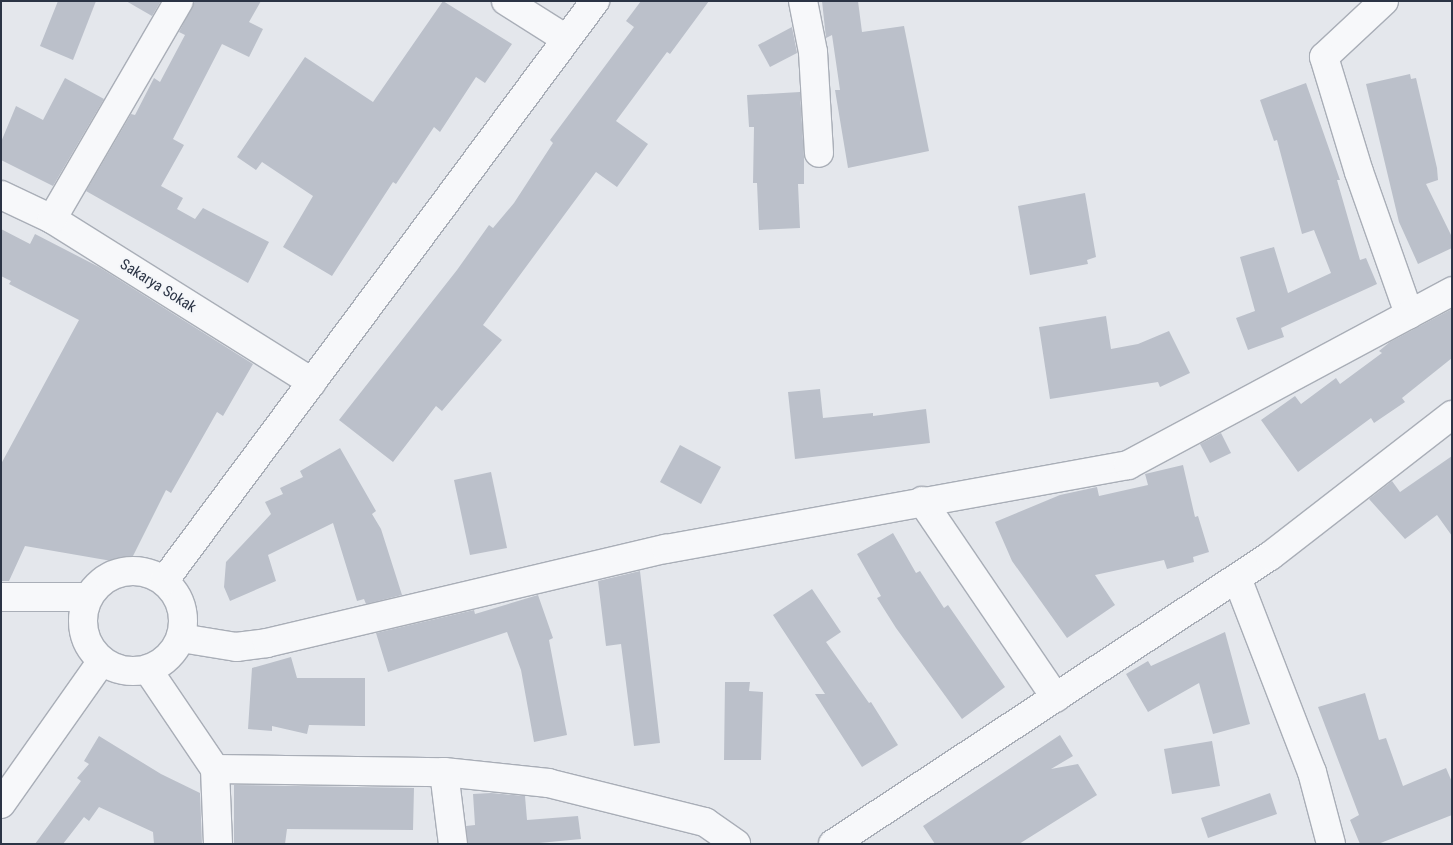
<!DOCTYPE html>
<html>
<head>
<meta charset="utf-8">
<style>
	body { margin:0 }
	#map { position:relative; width:1453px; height:845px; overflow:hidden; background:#e4e7ec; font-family:"Roboto Condensed",sans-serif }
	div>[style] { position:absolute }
	.building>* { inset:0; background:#bbc0ca }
	.roads { filter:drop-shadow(1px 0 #a9aeb7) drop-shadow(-1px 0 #a9aeb7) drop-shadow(0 1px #a9aeb7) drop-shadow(0 -1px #a9aeb7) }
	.minor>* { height:28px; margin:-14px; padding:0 14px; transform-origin:14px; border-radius:14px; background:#f7f8fa }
	.minor>.ring { margin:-14px; padding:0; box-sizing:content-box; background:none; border:28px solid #f7f8fa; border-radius:50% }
	span { translate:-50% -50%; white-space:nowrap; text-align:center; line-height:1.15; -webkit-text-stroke:4px #f4f6f9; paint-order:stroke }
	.street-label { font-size:15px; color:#2b3445 }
	.frame { position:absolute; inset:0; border:2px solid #2b3445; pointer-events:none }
</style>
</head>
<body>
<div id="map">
	<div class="building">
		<i style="clip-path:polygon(58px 1px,96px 1px,73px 60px,40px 46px)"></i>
		<i style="clip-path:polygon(126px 1px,161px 1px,152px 16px)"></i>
		<i style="clip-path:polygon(195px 1px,261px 1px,249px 22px,263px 29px,249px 57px,222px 44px,173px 139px,184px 145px,161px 186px,183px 198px,177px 209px,195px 219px,203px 208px,269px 242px,248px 283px,86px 191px,131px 114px,135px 115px,154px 78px,160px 82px,185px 35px,179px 32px)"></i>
		<i style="clip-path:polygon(443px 1px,512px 44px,485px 83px,476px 77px,440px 132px,434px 127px,396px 184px,393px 182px,332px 276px,283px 247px,313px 196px,262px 162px,256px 170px,237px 157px,305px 57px,373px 102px)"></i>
		<i style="clip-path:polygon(641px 1px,709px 1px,670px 54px,667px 52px,616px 121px,648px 144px,617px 187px,596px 172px,483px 325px,502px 340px,442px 411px,436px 406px,393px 462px,339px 420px,457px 270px,489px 225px,493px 228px,514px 203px,553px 143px,550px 140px,634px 27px,626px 21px)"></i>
		<i style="clip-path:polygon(822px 1px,858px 1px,862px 32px,904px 26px,929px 151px,848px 168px,835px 90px,840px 90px,832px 35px,826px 38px)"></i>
		<i style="clip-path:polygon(792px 27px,797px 53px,770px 67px,758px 45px)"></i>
		<i style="clip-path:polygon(1410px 74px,1411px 79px,1416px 78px,1437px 168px,1438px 180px,1426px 184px,1452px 237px,1452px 248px,1418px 264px,1399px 222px,1366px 84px)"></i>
		<i style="clip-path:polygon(65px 78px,104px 99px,53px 186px,1px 160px,1px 142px,16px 106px,43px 120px)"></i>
		<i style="clip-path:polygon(1306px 83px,1340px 180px,1337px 180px,1360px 260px,1366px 258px,1377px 284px,1281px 328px,1284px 337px,1248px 350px,1236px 318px,1255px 311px,1240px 257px,1274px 247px,1288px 293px,1331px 273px,1314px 230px,1302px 234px,1277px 140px,1274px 141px,1260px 100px)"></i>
		<i style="clip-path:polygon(800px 92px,804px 156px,804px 184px,798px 184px,800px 228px,759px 230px,757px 183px,753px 183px,754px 127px,749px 127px,747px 95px)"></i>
		<i style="clip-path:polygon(1085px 193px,1096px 257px,1087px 260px,1088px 264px,1030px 275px,1018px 206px)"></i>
		<i style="clip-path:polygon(1px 229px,30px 244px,35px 234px,99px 267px,253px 364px,223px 416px,217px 412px,171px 493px,166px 490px,129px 564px,25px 546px,9px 581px,1px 581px,1px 464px,79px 320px,9px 284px,11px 281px,1px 276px)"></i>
		<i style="clip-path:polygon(1452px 309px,1452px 358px,1402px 398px,1405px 402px,1374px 423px,1371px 418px,1298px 472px,1261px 420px,1295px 396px,1301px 404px,1336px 378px,1340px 384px,1382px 353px,1379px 351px,1390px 342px)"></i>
		<i style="clip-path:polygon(1106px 316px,1111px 349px,1138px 344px,1169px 331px,1190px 373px,1160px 387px,1158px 382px,1050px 399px,1039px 327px)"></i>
		<i style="clip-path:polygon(820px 389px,823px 418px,873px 413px,873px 416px,926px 409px,930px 443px,795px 459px,788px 392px)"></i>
		<i style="clip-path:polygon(1221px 433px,1231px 453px,1210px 463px,1200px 444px)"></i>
		<i style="clip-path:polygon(680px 445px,721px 467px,701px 504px,660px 482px)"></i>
		<i style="clip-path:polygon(340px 448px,376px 511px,372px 514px,381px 529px,402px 595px,366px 604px,364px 599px,357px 601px,333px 523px,268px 555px,276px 581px,230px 601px,224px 587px,226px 562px,271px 514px,265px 502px,283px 494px,280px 488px,303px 477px,300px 471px)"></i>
		<i style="clip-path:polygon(1452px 456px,1452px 536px,1437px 515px,1405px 539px,1369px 499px,1392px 481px,1400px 492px)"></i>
		<i style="clip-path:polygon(1183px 465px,1195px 517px,1198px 516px,1209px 552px,1193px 557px,1194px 562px,1167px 569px,1164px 560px,1095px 575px,1115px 605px,1067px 638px,1012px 561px,995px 522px,1060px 495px,1097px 487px,1099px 496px,1148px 485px,1145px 474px)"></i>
		<i style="clip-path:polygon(491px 472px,507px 548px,470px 555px,454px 480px)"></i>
		<i style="clip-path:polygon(893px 533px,916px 573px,920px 571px,944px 608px,948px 605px,1005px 687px,962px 719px,896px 628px,877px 598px,881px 596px,857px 554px)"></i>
		<i style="clip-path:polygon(640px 571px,660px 743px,634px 746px,621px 644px,606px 646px,598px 581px)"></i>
		<i style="clip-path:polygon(812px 589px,841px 632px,826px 642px,869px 703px,871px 702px,898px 745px,862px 767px,815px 694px,825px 694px,773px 615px)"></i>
		<i style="clip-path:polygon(538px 595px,553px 638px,549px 640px,567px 735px,534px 742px,521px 670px,507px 632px,388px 672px,376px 633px,474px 610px,475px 614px)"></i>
		<i style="clip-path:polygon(1225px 632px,1250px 724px,1213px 734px,1199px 683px,1148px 712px,1126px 674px,1148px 661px,1151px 666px)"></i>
		<i style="clip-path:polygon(291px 657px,297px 678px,365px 678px,365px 726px,309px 725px,307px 734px,272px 726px,272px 731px,248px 729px,252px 668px)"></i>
		<i style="clip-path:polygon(725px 682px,750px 682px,749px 691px,763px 692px,761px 760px,724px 760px)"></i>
		<i style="clip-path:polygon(1365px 693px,1379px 740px,1386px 738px,1403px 786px,1446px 768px,1452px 782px,1452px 815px,1378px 844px,1360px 844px,1350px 820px,1359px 815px,1318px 707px)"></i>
		<i style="clip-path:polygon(1060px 735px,1073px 756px,1051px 769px,1078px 764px,1097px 795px,1019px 844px,935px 844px,923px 826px)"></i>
		<i style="clip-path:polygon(99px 736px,161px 774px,200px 793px,202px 844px,154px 844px,153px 832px,99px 807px,89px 821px,84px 817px,63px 844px,35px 844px,81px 781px,77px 778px,89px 764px,84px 761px)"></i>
		<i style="clip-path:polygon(1212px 741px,1220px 786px,1172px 794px,1164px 749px)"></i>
		<i style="clip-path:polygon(234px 785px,414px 788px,413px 830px,287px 829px,285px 844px,234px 844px)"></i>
		<i style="clip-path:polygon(491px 793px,525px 796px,527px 820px,578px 816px,581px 839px,529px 844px,468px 844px,466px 826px,475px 825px,473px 794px)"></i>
		<i style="clip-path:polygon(1270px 793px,1277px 814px,1208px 838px,1201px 818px)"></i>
	</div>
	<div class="roads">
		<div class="minor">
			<i style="left:506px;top:1px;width:71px;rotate:32.3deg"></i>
			<i style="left:803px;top:1px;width:52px;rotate:78.9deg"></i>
			<i style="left:813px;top:52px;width:101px;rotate:86.6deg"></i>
			<i style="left:1384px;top:1px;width:82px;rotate:137deg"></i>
			<i style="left:1324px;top:57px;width:120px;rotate:73.1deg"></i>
			<i style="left:1359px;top:172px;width:151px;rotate:70.6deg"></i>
			<i style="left:1px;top:195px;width:56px;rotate:25.2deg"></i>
			<i style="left:52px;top:219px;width:307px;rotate:32.1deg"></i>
			<i style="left:52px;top:219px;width:252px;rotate:-59.8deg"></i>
			<i style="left:922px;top:501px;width:238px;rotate:55.8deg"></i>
			<i class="ring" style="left:83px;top:571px;width:72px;height:72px"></i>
			<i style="left:1237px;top:578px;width:208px;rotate:68.9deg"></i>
			<i style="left:1312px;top:772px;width:74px;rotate:75.2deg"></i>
			<i style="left:164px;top:581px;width:723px;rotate:-53.38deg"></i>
			<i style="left:1px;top:597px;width:87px"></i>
			<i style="left:181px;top:638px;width:56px;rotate:9.3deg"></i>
			<i style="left:236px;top:647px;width:31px;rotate:-7deg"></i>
			<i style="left:267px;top:643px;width:410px;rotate:-13.3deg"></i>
			<i style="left:666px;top:549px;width:470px;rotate:-10.3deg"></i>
			<i style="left:1128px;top:465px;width:368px;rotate:-28.2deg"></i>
			<i style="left:148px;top:670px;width:120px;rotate:55.9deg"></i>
			<i style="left:215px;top:769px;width:75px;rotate:87.7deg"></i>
			<i style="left:215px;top:769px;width:229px;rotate:0.8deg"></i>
			<i style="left:444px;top:772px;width:105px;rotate:6deg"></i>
			<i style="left:548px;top:783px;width:162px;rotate:14deg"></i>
			<i style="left:705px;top:822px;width:38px;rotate:35deg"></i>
			<i style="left:444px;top:772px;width:73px;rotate:82.9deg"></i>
			<i style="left:1px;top:804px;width:175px;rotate:-54.8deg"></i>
			<i style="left:833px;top:844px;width:523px;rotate:-33.39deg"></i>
			<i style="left:1270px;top:556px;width:230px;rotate:-37.8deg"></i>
		</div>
	</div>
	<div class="street-label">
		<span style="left:158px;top:286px;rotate:32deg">Sakarya Sokak</span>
	</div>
	<div class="frame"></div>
</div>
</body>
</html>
